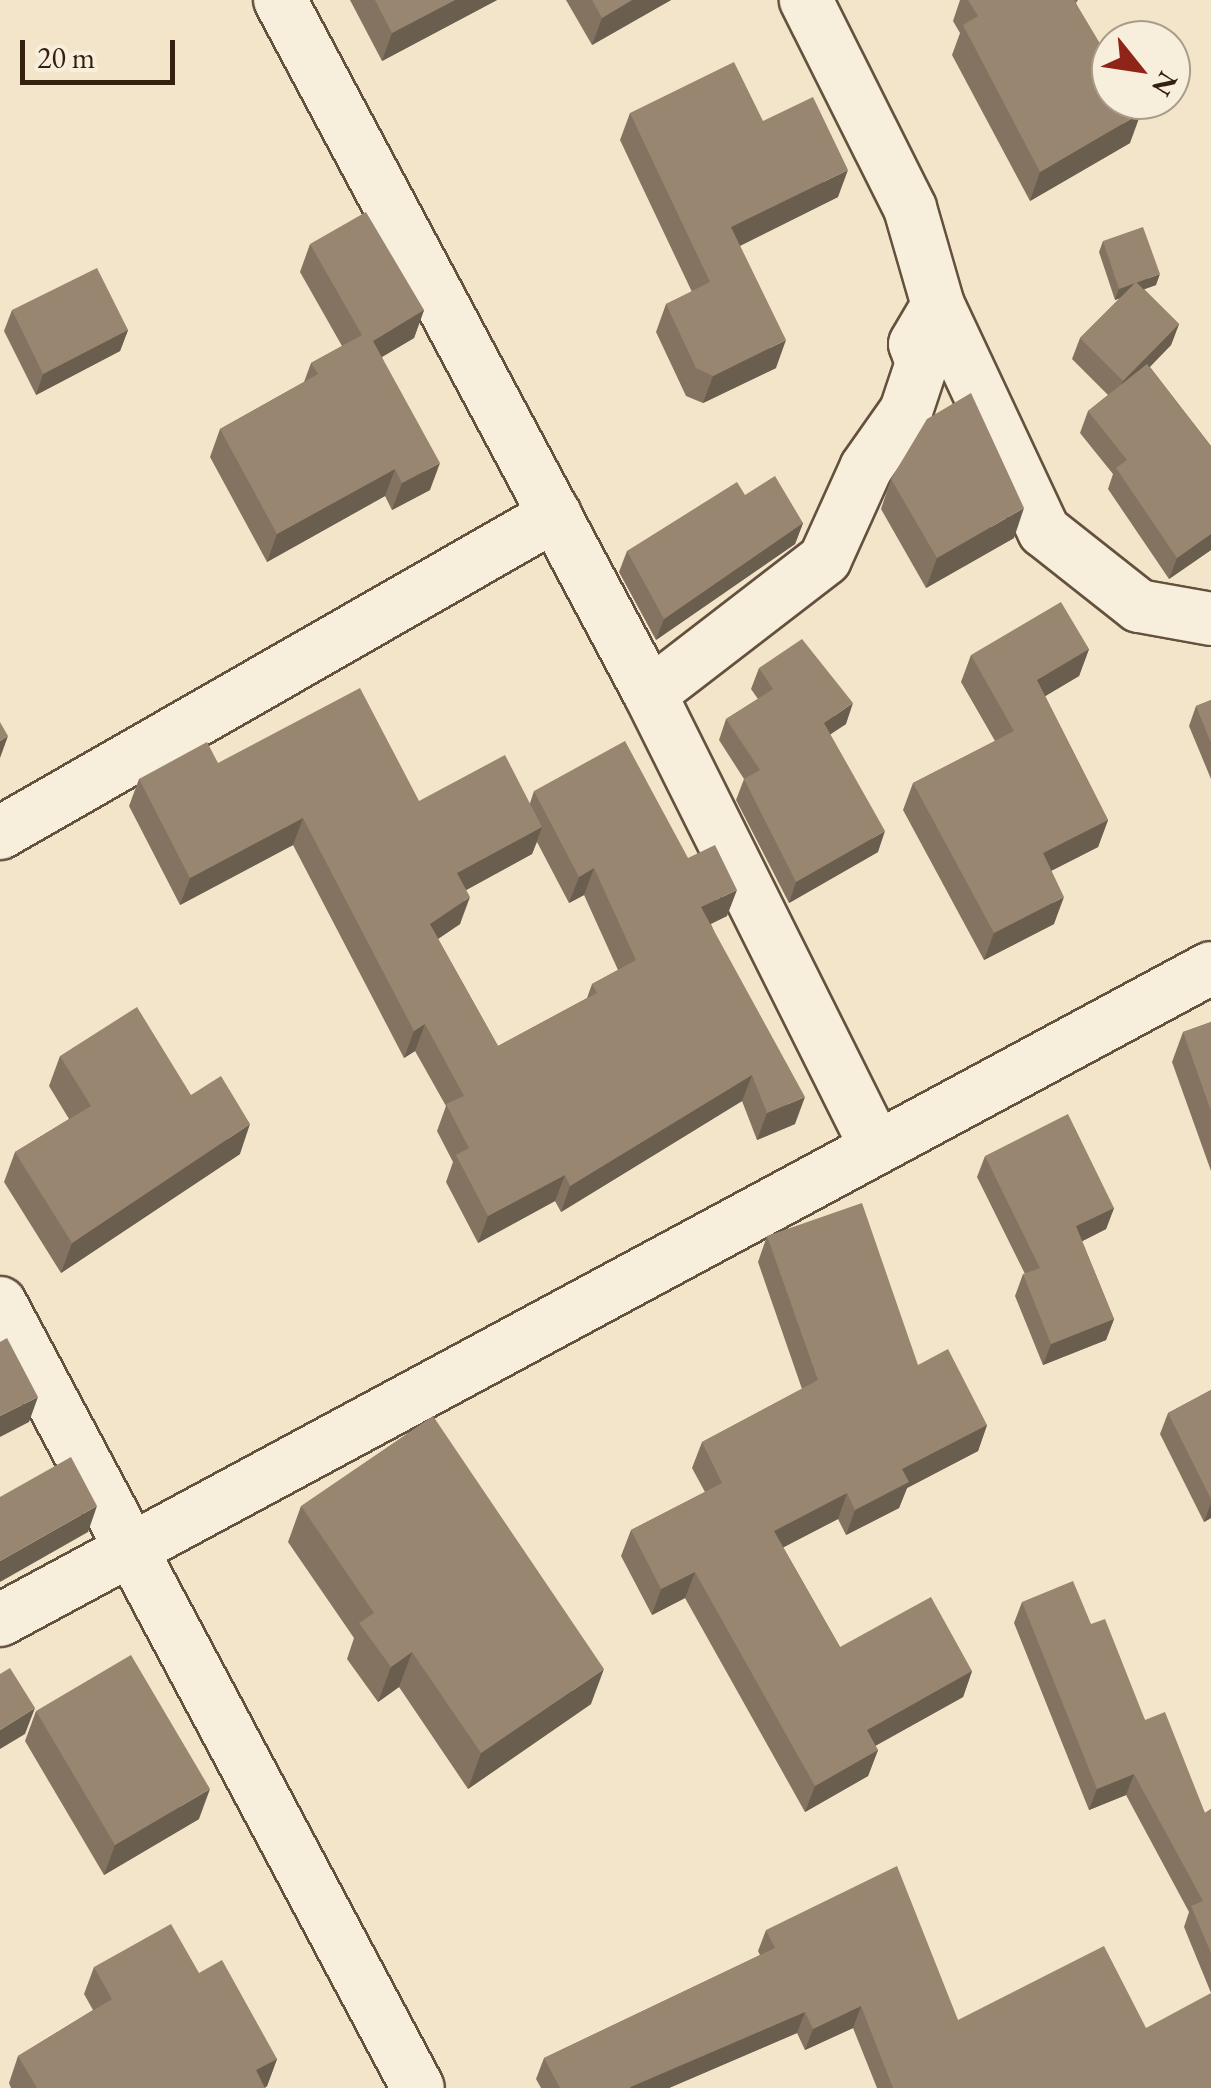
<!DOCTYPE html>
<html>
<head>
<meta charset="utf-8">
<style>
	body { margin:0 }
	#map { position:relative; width:1211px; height:2088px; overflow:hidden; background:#f3e5c9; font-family:"EB Garamond",serif }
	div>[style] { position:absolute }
	.roads { filter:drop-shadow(2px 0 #64513e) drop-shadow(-2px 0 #64513e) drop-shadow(0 2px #64513e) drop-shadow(0 -2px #64513e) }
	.street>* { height:52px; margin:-26px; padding:0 26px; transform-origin:26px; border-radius:26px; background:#f7eedc }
	.wall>* { inset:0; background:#837360 }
	.shaded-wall>* { inset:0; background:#6a5e4e }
	.building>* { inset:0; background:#988670 }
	span { translate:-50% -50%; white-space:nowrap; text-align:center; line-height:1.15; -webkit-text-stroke:10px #f7eedc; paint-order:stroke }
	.north { position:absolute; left:1091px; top:20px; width:100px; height:100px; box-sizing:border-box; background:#f7eedc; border:2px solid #a99c8a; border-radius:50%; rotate:120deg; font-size:28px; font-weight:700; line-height:40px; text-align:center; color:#352010 }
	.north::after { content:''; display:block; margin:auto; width:35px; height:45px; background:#8f2418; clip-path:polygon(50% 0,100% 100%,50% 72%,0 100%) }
	.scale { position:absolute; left:20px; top:40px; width:155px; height:45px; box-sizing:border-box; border:5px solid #352010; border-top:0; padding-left:12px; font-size:30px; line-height:35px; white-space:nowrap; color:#352010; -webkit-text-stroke:8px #f7eedc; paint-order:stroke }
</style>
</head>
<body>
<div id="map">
	<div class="roads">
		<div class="street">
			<i style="left:280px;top:0;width:786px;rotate:61.94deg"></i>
			<i style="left:650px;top:694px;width:504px;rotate:63.49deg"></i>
			<i style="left:938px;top:305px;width:250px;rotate:64.9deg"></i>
			<i style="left:1044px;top:531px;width:121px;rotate:38.3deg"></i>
			<i style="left:1139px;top:606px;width:73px;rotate:10.2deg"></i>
			<i style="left:650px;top:694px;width:221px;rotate:-37.6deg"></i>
			<i style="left:825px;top:559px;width:100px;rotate:-65.7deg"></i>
			<i style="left:866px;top:468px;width:70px;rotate:-54.9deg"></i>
			<i style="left:906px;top:411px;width:51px;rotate:-71.6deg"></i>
			<i style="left:922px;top:363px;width:20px;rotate:-110deg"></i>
			<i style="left:915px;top:344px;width:45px;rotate:-59.5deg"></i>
			<i style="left:938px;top:305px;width:101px;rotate:-106.1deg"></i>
			<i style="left:910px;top:208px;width:233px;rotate:-116.6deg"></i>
			<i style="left:0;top:833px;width:640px;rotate:-29.81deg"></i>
			<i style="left:0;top:1303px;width:889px;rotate:61.97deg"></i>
			<i style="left:0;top:1620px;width:1375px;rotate:-28.3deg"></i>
		</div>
	</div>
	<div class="wall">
		<i style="clip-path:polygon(350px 0,497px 0,382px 61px)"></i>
		<i style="clip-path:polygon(566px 0,671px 0,592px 45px)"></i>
		<i style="clip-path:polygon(960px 0,1078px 0,1076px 3px,1130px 143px,1030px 201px,952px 55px,960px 33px,953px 21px)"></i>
		<i style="clip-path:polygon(630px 113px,763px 121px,838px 197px,740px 246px,776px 368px,703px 403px,686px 396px,656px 332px,666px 304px,692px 292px,620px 140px)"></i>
		<i style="clip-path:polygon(1103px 241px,1156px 285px,1144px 289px,1179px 324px,1171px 345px,1150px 367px,1211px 446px,1211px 550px,1169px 579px,1108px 489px,1113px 474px,1080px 433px,1088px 411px,1108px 395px,1072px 359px,1080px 338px,1120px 298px,1115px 300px,1099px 252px)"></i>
		<i style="clip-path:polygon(310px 244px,424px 310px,414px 338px,382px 357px,430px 490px,392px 510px,385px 496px,267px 562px,210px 457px,220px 429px,304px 382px,311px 363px,342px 346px,300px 272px)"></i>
		<i style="clip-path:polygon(12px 310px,128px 330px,120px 351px,36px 395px,4px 331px)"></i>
		<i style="clip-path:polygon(891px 479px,1014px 538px,926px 588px,881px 509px)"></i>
		<i style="clip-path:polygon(745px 495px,803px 523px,795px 544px,656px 640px,619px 572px,627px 551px)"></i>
		<i style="clip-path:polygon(1089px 649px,1079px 676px,1045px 696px,1108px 820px,1098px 847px,1051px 871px,1054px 924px,984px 960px,903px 810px,913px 783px,995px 741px,961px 682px,971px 655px)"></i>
		<i style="clip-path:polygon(759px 668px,846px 724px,830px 734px,878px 852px,789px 903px,736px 800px,744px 779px,719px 740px,726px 719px,758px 699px,751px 689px)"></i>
		<i style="clip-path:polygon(1211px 700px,1211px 779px,1189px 726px,1196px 706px)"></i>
		<i style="clip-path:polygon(evenodd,218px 763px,419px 801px,530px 803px,534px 791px,688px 858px,727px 916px,711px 924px,795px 1124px,757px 1140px,742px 1101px,561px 1212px,555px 1201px,478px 1243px,446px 1182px,453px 1162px,437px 1131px,446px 1106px,415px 1051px,404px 1058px,293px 845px,180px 905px,129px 806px,139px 779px,218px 763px,537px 842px,569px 903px,584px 895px,618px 970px,592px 984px,587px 998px,498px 1046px,438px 939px,460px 924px,466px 890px,532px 854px,537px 842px)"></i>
		<i style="clip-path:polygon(1211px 1022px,1211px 1171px,1172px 1062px,1183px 1032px)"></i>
		<i style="clip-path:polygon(60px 1056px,191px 1095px,240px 1154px,61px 1273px,4px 1182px,15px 1152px,69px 1119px,49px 1086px)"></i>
		<i style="clip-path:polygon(985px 1156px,1114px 1208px,1106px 1229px,1082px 1241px,1114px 1319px,1106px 1340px,1043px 1365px,1015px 1296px,1023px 1274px,1025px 1274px,977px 1177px)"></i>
		<i style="clip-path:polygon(767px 1236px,987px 1425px,978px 1451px,907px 1488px,899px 1508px,846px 1535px,838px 1519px,783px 1547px,840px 1647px,972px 1671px,963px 1697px,875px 1746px,878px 1750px,868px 1776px,805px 1812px,685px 1598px,652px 1615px,621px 1556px,631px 1530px,705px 1492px,692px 1468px,702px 1442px,802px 1389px,758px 1262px)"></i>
		<i style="clip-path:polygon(1211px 1390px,1211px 1518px,1204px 1522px,1160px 1434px,1168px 1413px)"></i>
		<i style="clip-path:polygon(301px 1506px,591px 1704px,468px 1789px,399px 1687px,378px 1702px,347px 1659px,354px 1638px,288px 1542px)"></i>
		<i style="clip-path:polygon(1022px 1602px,1091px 1624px,1145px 1720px,1205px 1813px,1211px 1809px,1211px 1993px,1184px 1927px,1189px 1912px,1126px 1795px,1089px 1810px,1014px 1623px)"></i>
		<i style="clip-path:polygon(36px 1711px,199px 1819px,104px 1875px,25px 1741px)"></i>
		<i style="clip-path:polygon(766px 1930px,958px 2020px,1146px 2028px,1211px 2088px,877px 2088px,853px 2028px,805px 2050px,797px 2033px,669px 2088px,541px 2088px,536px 2079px,544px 2058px,760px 1955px,758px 1951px)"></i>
		<i style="clip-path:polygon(94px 1967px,199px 1973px,277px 2059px,267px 2086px,265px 2088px,11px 2088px,9px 2083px,18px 2056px,93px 2010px,84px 1994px)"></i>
	</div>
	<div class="shaded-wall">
		<i style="clip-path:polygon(455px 0,497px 0,382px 61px,392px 33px)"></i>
		<i style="clip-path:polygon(632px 0,671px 0,592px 45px,602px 18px)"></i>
		<i style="clip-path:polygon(1141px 113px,1130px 143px,1030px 201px,1040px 172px)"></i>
		<i style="clip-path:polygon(848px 170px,838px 197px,721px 255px,731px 227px)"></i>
		<i style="clip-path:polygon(1160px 274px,1156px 285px,1115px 300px,1119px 289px)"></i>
		<i style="clip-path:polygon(424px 310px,414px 338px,363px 368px,373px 341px)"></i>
		<i style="clip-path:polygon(1179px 324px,1171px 345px,1115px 402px,1123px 381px)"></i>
		<i style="clip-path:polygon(128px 330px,120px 351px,36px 395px,43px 374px)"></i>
		<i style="clip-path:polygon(786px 340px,776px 368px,703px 403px,713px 376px)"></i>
		<i style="clip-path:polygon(440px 463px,430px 490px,392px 510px,402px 483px)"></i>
		<i style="clip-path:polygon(395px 469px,385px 496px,267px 562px,277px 534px)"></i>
		<i style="clip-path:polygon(1024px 508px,1014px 538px,926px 588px,937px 558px)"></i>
		<i style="clip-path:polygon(803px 523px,795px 544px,656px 640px,664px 619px)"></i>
		<i style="clip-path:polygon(1211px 534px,1211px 550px,1169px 579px,1177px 558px)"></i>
		<i style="clip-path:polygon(1089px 649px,1079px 676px,1027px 707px,1037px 680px)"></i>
		<i style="clip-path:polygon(853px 703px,846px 724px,816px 744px,824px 723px)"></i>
		<i style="clip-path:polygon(8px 736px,0 758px,0 741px)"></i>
		<i style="clip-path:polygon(303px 818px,293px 845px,180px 905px,190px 878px)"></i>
		<i style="clip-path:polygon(1108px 820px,1098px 847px,1033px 880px,1043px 853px)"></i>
		<i style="clip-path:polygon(542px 827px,532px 854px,448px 900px,457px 873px)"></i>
		<i style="clip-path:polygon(885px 831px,878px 852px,789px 903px,796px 882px)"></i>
		<i style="clip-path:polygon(594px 868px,584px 895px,569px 903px,579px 877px)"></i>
		<i style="clip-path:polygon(737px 890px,727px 916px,691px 933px,701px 907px)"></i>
		<i style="clip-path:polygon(470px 897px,460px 924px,420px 951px,430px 924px)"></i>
		<i style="clip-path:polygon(1064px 897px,1054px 924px,984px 960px,994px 933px)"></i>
		<i style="clip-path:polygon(425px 1024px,415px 1051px,404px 1058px,414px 1031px)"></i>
		<i style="clip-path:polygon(752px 1075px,742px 1101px,561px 1212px,570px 1186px)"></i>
		<i style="clip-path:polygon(805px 1097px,795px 1124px,757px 1140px,767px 1113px)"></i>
		<i style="clip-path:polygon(250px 1124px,240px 1154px,61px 1273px,72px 1243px)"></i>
		<i style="clip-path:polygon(565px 1175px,555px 1201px,478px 1243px,488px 1216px)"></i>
		<i style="clip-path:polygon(1114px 1208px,1106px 1229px,1069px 1248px,1076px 1226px)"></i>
		<i style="clip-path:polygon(1114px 1319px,1106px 1340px,1043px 1365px,1051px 1344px)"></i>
		<i style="clip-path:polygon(38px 1397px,29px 1422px,0 1437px,0 1416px)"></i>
		<i style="clip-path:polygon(987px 1425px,978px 1451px,907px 1488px,899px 1508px,846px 1535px,855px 1510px,902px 1469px)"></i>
		<i style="clip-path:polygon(847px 1493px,838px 1519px,765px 1557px,774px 1531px)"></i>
		<i style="clip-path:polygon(1211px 1503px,1211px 1518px,1204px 1522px)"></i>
		<i style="clip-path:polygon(97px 1506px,88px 1532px,0 1582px,0 1561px)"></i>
		<i style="clip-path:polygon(695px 1572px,685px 1598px,652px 1615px,661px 1589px)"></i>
		<i style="clip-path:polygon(412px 1652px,399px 1687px,378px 1702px,391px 1667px)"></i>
		<i style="clip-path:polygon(604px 1669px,591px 1704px,468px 1789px,481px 1753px)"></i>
		<i style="clip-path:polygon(972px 1671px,963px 1697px,857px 1756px,867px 1730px)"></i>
		<i style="clip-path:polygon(35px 1708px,25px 1734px,0 1749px,0 1730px)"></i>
		<i style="clip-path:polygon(878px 1750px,868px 1776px,805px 1812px,815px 1786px)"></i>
		<i style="clip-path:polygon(1134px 1774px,1126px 1795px,1089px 1810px,1097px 1789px)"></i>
		<i style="clip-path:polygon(210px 1789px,199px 1819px,104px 1875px,115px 1845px)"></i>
		<i style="clip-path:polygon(861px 2006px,853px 2028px,805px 2050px,813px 2029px)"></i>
		<i style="clip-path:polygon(805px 2012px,797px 2033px,669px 2088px,629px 2088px)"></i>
		<i style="clip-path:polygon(277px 2059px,267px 2086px,263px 2088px,256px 2070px)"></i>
	</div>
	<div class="building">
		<i style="clip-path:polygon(375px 0,455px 0,392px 33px)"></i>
		<i style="clip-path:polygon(592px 0,632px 0,602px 18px)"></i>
		<i style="clip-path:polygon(968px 0,1074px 0,1111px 62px,1111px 100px,1133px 100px,1141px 113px,1040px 172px,963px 25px,978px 16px)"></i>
		<i style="clip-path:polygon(734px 62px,763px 121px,813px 97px,848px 170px,731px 227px,786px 340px,713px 376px,696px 368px,666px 304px,710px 282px,630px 113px)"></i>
		<i style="clip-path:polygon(366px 212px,424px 310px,373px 341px,440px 463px,402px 483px,395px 469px,277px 534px,220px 429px,318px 374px,311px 363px,362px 335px,310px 244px)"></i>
		<i style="clip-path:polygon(1143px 227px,1160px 274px,1119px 289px,1103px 241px)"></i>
		<i style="clip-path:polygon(97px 268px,128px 330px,43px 374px,12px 310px)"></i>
		<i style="clip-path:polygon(1136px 282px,1179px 324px,1123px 381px,1080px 338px)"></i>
		<i style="clip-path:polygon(1147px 364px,1211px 446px,1211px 534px,1177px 558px,1116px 468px,1127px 460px,1088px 411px)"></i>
		<i style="clip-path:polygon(971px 393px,1024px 508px,937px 558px,891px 479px,927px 419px)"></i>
		<i style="clip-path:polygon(775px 476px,803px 523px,664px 619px,627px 551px,737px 482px,745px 495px)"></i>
		<i style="clip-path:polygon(1061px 602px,1089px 649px,1037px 680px,1108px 820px,1043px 853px,1064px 897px,994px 933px,913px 783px,1014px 731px,971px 655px)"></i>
		<i style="clip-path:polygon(802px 639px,853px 703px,824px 723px,885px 831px,796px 882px,744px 779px,760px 770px,726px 719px,773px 689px,759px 668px)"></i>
		<i style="clip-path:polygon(360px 688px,419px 801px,505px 755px,542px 827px,457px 873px,470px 897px,430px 924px,498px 1046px,597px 993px,592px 984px,636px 960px,594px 868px,579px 877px,534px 791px,625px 741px,688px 858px,715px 845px,737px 890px,701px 907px,805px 1097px,767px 1113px,752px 1075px,570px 1186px,565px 1175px,488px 1216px,456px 1155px,469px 1148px,446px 1104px,464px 1096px,425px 1024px,414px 1031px,303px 818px,190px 878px,139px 779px,207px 742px,218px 763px)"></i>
		<i style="clip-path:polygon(1211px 700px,1211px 743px,1196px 706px)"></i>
		<i style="clip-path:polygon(0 722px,8px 736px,0 741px)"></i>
		<i style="clip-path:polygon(137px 1007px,191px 1095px,221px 1076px,250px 1124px,72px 1243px,15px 1152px,91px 1106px,60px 1056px)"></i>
		<i style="clip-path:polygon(1211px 1022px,1211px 1111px,1183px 1032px)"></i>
		<i style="clip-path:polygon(1068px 1114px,1114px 1208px,1076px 1226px,1114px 1319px,1051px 1344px,1023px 1274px,1040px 1268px,985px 1156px)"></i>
		<i style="clip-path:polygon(862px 1203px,918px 1365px,948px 1349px,987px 1425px,902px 1469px,909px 1482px,855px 1510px,847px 1493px,774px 1531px,840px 1647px,931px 1597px,972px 1671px,867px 1730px,878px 1750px,815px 1786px,695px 1572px,661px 1589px,631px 1530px,722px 1483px,702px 1442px,818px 1380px,767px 1236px)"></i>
		<i style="clip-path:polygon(7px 1338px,38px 1397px,0 1416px,0 1342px)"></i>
		<i style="clip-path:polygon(1211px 1390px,1211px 1499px,1168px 1413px)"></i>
		<i style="clip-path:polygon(433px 1416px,604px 1669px,481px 1753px,412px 1652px,391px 1667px,359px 1623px,374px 1613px,301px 1506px)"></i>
		<i style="clip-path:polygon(71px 1457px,97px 1506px,0 1561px,0 1497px)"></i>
		<i style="clip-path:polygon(1073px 1581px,1091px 1624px,1105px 1619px,1145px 1720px,1165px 1712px,1205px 1813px,1211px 1809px,1211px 1953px,1191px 1906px,1203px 1901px,1134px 1774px,1097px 1789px,1022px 1602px)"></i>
		<i style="clip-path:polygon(131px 1655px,210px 1789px,115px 1845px,36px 1711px)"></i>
		<i style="clip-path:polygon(10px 1668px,35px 1708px,0 1730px,0 1674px)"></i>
		<i style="clip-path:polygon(897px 1866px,958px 2020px,1104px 1946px,1146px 2028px,1211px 1993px,1211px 2088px,893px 2088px,861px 2006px,813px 2029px,805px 2012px,630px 2087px,630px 2088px,560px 2088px,544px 2058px,775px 1948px,766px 1930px)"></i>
		<i style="clip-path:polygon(171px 1924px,199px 1973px,222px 1960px,277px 2059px,256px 2070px,265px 2088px,37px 2088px,18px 2056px,112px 1999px,94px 1967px)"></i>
	</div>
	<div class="north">N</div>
	<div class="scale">20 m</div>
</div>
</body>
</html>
